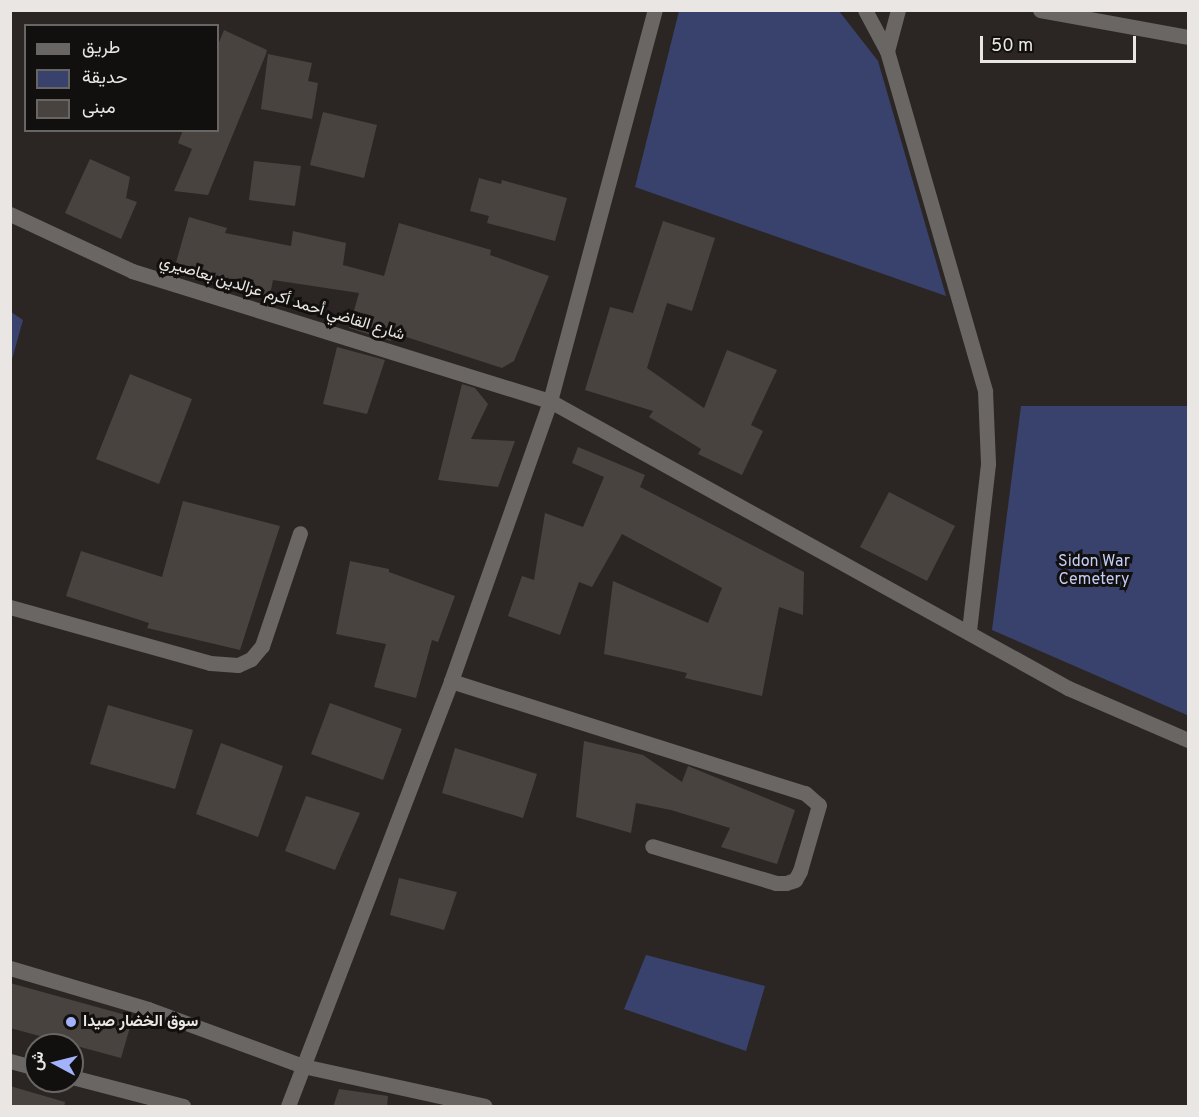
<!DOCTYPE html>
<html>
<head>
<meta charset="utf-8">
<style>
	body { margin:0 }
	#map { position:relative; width:1199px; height:1117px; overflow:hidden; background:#2b2623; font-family:Overpass,Vazirmatn,sans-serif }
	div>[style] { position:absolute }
	.green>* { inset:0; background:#39426d }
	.building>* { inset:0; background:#49433f }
	.minor>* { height:15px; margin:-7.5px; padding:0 7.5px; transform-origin:7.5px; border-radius:7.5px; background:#696664 }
	.dots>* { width:16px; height:16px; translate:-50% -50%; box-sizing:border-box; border:3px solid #12100e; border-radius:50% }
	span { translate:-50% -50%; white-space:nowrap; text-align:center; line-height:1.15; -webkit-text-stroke:6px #12100e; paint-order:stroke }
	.street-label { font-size:16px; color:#eae6e4 }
	.park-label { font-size:16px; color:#c4cff9 }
	.poi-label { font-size:16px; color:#eae6e4; font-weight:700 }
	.left { translate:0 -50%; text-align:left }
	.frame { position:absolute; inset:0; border:12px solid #eae6e4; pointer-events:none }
	.legend { position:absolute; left:24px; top:24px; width:195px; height:108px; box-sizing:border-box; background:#12100e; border:2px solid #686664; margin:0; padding:8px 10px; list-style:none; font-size:18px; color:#eae6e4 }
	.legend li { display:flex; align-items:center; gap:12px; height:30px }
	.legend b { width:30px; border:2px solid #686664 }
	.north { position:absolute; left:24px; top:1033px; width:60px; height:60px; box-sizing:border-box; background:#12100e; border:2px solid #686664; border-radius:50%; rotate:277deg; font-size:16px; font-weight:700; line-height:24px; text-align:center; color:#eae6e4 }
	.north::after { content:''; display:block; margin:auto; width:21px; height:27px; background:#a2b2fd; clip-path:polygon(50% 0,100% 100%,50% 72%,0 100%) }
	.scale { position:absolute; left:980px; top:36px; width:156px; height:27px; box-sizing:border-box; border:3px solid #eae6e4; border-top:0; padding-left:8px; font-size:18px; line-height:21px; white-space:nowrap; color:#eae6e4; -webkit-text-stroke:4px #12100e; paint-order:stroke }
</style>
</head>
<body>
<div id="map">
	<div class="green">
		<i style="clip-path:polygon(679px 11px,839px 11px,878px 61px,946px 296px,635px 187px)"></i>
		<i style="clip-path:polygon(11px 312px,23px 320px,11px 363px)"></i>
		<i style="clip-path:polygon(1021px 406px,1188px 406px,1187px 715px,992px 630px)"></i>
		<i style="clip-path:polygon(646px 955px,765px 986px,746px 1051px,624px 1009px)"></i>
	</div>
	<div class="building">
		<i style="clip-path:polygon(224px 30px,267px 50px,266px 54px,208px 195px,174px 191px,192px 149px,178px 143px,183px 130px,218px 130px,218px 45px)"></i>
		<i style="clip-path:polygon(268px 54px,312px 63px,308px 81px,318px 83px,312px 119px,261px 109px)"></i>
		<i style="clip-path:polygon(323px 112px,377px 125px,364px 178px,310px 165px)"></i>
		<i style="clip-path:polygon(90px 159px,130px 177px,126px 198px,137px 202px,121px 239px,65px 213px)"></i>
		<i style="clip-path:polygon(254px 161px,301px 166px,295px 206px,249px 200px)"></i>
		<i style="clip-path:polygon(479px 178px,501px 184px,502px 180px,567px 198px,555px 241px,487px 223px,489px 216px,470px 211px)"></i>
		<i style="clip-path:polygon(189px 217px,227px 228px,225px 233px,291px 246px,293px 231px,346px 243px,343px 265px,384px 276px,399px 223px,491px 250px,490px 255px,549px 276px,514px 361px,502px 368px,394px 333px,391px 341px,349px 328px,359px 293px,273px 280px,269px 300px,173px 273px)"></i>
		<i style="clip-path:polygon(663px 221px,715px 238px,692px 311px,667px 303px,647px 368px,704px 408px,727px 350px,777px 370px,751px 425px,763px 431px,742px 475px,698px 454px,701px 449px,649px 417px,653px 411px,585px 390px,610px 307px,633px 313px)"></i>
		<i style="clip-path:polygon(337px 347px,385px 360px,367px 414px,323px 404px)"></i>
		<i style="clip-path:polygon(130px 374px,192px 399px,159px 484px,96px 459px)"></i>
		<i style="clip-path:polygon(462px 384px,475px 388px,488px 404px,471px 439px,515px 441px,498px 487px,438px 480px)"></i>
		<i style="clip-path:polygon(578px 447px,645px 475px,640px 487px,804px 572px,803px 615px,779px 607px,762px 696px,685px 678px,687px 673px,604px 654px,613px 581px,708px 623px,722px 588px,622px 534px,592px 587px,579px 582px,560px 635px,508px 616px,522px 576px,534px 580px,545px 513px,583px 527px,604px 477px,572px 463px)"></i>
		<i style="clip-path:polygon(889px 492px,955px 526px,927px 581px,860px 547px)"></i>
		<i style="clip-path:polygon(183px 501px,280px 526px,240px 650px,147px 628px,149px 623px,66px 596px,81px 551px,162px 577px)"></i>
		<i style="clip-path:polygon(350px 561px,389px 569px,389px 572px,455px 596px,438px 642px,432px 640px,416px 698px,374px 687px,386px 644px,336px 634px)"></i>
		<i style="clip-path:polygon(330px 703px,402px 729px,383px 780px,311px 754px)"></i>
		<i style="clip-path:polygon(108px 705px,193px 730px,175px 789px,90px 764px)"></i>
		<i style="clip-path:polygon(584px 741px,643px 755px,682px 782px,688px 766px,795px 810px,777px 864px,721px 847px,730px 828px,671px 810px,636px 803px,631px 833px,576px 817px)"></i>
		<i style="clip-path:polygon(221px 743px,283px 766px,258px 837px,196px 814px)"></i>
		<i style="clip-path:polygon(455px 748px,537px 774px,523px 818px,442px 793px)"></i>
		<i style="clip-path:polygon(306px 796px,360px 813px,335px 870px,285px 851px)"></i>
		<i style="clip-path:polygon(399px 878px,457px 892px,444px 930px,390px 915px)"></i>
		<i style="clip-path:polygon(10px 983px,133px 1017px,121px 1058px,10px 1028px)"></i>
		<i style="clip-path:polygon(10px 1086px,65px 1102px,64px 1107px,10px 1107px)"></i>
		<i style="clip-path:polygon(339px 1089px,388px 1096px,387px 1107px,333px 1107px)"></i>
	</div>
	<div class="minor">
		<i style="left:865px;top:10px;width:47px;rotate:61.8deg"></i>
		<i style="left:887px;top:51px;width:354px;rotate:73.9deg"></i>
		<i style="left:985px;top:391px;width:73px;rotate:87.6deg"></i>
		<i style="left:988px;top:464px;width:169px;rotate:96.5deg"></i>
		<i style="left:1040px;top:10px;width:150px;rotate:10.3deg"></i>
		<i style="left:887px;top:51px;width:42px;rotate:-75deg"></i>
		<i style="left:10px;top:214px;width:135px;rotate:25deg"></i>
		<i style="left:132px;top:271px;width:438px;rotate:17.3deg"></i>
		<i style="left:550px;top:401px;width:592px;rotate:28.99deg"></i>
		<i style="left:1068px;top:688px;width:131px;rotate:23.4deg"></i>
		<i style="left:10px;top:607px;width:208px;rotate:15.6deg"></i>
		<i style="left:210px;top:663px;width:28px;rotate:4deg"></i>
		<i style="left:238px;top:665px;width:14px;rotate:-25deg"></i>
		<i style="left:251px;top:659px;width:17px;rotate:-50deg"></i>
		<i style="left:262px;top:646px;width:119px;rotate:-71.4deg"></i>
		<i style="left:451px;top:681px;width:371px;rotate:17.6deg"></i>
		<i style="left:805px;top:793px;width:18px;rotate:41deg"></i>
		<i style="left:819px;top:805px;width:69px;rotate:106.1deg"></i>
		<i style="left:800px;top:871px;width:10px;rotate:119deg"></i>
		<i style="left:795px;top:880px;width:9px;rotate:162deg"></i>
		<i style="left:786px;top:883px;width:10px;rotate:180deg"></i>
		<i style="left:776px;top:883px;width:129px;rotate:-163.4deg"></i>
		<i style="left:10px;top:968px;width:144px;rotate:16.5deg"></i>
		<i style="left:148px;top:1009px;width:165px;rotate:20.2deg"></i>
		<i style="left:303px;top:1066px;width:186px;rotate:12.4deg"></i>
		<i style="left:10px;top:1061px;width:27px;rotate:15deg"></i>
		<i style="left:72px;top:1077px;width:115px;rotate:14.6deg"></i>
		<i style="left:288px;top:1106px;width:455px;rotate:-69deg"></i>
		<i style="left:451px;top:681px;width:297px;rotate:-70.5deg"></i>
		<i style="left:550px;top:401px;width:405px;rotate:-75deg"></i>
	</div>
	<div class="dots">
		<i style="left:71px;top:1022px;background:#a2b2fd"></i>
	</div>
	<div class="street-label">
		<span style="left:282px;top:299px;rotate:17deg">شارع القاضي أحمد أكرم عزالدين بعاصيري</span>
	</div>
	<div class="park-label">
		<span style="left:1094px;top:571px">Sidon War<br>Cemetery</span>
	</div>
	<div class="poi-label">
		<span class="left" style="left:83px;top:1022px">سوق الخضار صيدا</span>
	</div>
	<div class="frame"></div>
	<ul class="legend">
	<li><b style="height:8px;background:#696664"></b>طريق</li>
	<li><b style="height:16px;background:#39426d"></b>حديقة</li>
	<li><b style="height:16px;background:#49433f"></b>مبنى</li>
	</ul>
	<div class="north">ش</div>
	<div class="scale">50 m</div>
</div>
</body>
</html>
